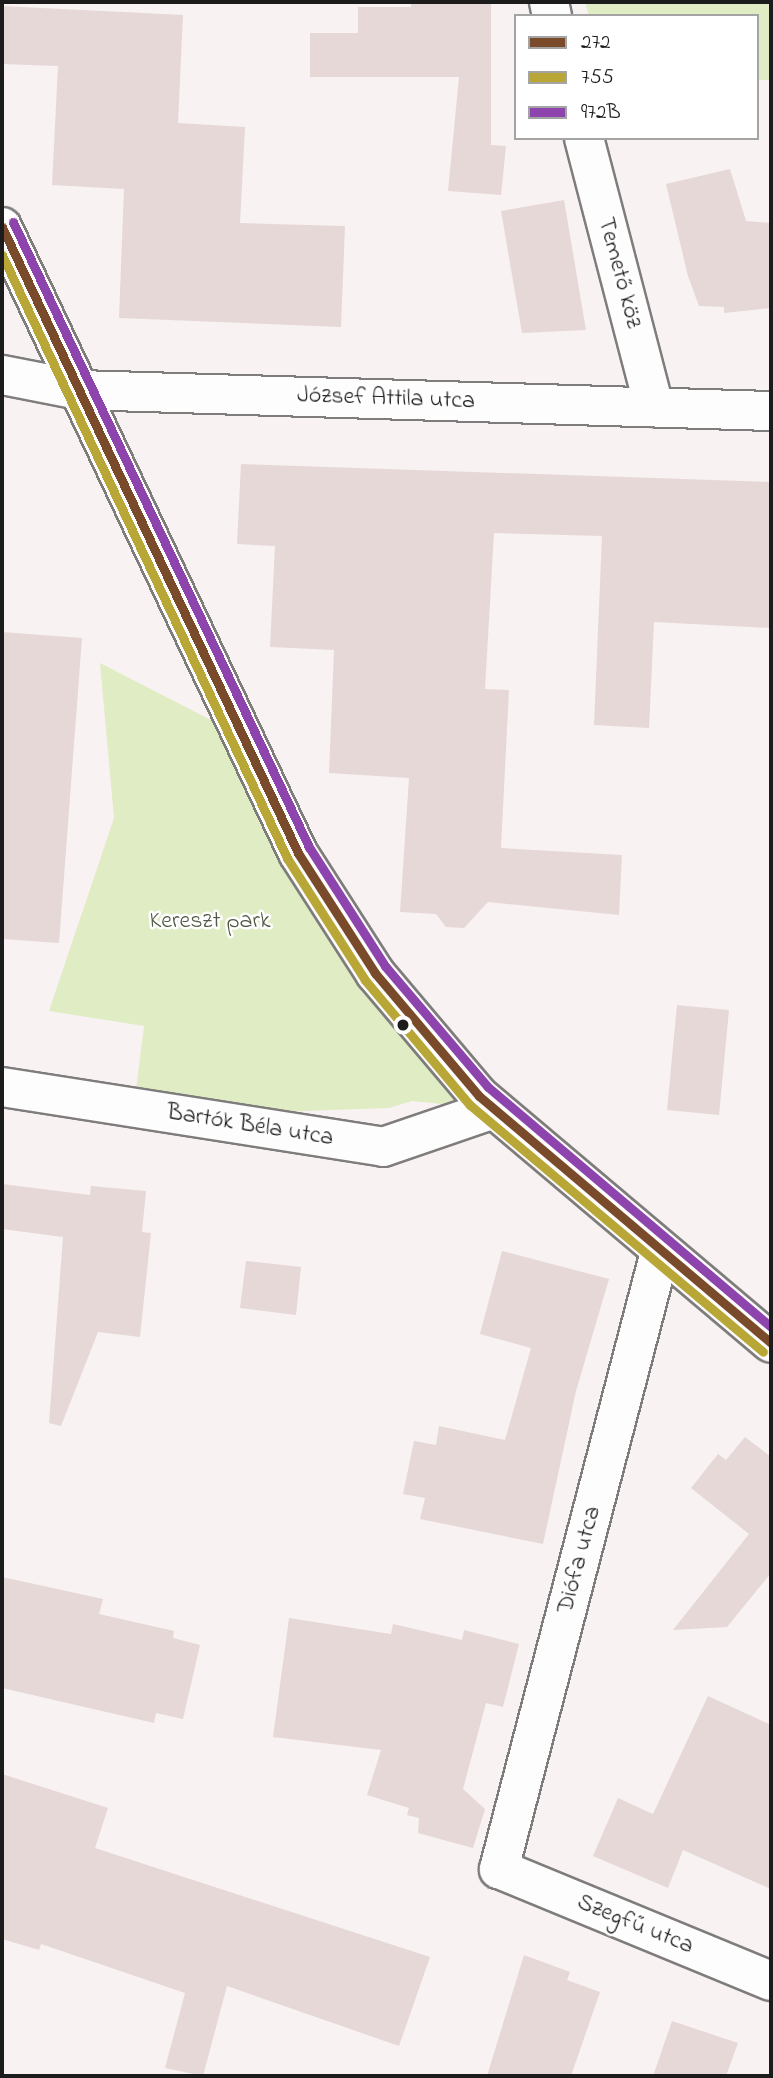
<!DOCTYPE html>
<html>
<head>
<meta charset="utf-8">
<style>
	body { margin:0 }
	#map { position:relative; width:773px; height:2078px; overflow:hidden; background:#f8f2f2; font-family:"Indie Flower",sans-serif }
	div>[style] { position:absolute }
	.green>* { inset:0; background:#e0ecc3 }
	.building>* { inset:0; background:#e6d8d7 }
	.roads { filter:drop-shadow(2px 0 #7f7c7c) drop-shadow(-2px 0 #7f7c7c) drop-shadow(0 2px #7f7c7c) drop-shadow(0 -2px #7f7c7c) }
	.street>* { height:38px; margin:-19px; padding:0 19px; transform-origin:19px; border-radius:19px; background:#fefdfd }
	.secondary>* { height:38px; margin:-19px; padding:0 19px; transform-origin:19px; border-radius:19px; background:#fefdfd }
	.bus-1>* { height:9px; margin:-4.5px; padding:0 4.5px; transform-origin:4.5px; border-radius:4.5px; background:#7a4b2a }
	.bus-2>* { height:9px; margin:-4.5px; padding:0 4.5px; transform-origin:4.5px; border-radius:4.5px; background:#b8a637 }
	.bus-3>* { height:9px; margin:-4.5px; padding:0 4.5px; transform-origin:4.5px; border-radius:4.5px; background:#8e44ad }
	.dots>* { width:19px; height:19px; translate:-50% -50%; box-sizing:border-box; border:4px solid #fff; border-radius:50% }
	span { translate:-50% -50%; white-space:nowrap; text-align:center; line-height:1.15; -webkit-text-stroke:5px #fff; paint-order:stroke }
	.street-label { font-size:24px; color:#1c1c1c }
	.park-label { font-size:24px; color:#515943 }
	.frame { position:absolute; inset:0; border:4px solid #1c1c1c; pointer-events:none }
	.legend { position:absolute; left:514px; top:14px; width:245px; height:126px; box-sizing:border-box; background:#fff; border:2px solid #a4a4a4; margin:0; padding:9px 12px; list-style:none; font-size:21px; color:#1c1c1c }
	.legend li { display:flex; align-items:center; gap:14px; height:35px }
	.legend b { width:35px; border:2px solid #a4a4a4 }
</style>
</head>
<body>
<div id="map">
	<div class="green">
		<i style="clip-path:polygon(585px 2px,771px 2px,771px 80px,757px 80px,757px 16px,589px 16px)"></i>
		<i style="clip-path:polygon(100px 663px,242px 736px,416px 1026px,494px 1109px,412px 1101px,389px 1108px,185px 1115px,134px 1106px,144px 1026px,49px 1011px,114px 818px)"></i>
	</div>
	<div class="building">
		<i style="clip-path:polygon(411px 2px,491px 2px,491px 145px,506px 146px,501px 195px,448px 191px,459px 77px,310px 77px,310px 33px,358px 33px,358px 7px,411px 7px)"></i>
		<i style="clip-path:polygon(2px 6px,183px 15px,178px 123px,245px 127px,240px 223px,345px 226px,341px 327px,119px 318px,124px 189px,52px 185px,58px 66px,2px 64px)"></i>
		<i style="clip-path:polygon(730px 169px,746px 221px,771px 223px,771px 308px,724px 313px,724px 307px,699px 306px,688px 276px,666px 184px)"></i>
		<i style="clip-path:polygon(564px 200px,586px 330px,522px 333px,501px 211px)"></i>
		<i style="clip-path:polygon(241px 464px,771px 482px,770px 628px,654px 622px,649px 728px,594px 725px,602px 536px,494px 533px,485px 689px,509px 690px,501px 848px,622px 855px,619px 915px,488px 902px,464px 928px,446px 927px,436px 914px,400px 912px,409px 778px,329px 773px,334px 650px,270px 647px,275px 546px,237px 544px)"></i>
		<i style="clip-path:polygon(2px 632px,82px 638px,59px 943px,2px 939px)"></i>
		<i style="clip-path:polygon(677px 1005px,729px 1010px,719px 1115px,667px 1110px)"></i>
		<i style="clip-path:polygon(2px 1184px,90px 1195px,91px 1186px,146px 1191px,142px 1232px,151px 1233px,140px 1337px,98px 1332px,61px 1426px,49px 1423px,63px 1237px,2px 1229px)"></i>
		<i style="clip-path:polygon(502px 1251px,609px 1279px,576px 1391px,543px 1544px,420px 1519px,425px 1498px,403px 1494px,414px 1441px,436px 1445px,439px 1426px,505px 1440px,531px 1348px,480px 1334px)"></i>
		<i style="clip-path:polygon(246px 1261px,301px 1267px,296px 1315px,240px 1308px)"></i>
		<i style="clip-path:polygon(745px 1437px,771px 1457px,771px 1573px,727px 1627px,673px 1630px,749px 1534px,691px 1488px,718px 1454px,726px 1460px)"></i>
		<i style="clip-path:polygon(2px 1577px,103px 1599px,99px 1614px,174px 1631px,173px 1638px,200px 1645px,183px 1719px,156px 1713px,154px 1723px,2px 1688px)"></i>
		<i style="clip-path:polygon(289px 1618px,391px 1634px,393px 1624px,462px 1640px,464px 1630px,519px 1644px,503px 1707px,486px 1703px,463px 1789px,485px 1809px,473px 1848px,418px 1833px,419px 1818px,407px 1815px,409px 1808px,367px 1795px,381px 1750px,273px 1737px)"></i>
		<i style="clip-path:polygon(708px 1696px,771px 1725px,771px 1889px,683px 1850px,668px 1888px,593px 1856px,618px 1798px,653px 1814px)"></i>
		<i style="clip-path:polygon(2px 1774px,108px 1808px,95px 1848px,430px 1957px,399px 2046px,227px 1986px,203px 2076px,165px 2068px,185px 1993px,41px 1944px,39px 1950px,2px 1939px)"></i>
		<i style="clip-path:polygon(524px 1955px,570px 1972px,567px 1980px,600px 1992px,571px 2076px,487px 2076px)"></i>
		<i style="clip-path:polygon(672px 2021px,738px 2043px,726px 2076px,653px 2076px)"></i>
	</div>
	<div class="roads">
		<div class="street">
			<i style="left:549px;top:2px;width:14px;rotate:78deg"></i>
			<i style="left:584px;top:138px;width:278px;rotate:75.4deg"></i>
			<i style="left:2px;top:375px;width:78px;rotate:11deg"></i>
			<i style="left:79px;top:390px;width:692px;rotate:1.74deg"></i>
			<i style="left:660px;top:1252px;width:638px;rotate:104.62deg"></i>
			<i style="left:499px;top:1869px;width:294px;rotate:22.4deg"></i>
		</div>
		<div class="secondary">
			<i style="left:2px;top:227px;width:692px;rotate:64.69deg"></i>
			<i style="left:298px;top:853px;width:143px;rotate:57.3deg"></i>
			<i style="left:375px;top:973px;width:161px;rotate:49.8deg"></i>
			<i style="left:479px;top:1096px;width:382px;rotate:40.2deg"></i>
			<i style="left:2px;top:1087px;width:386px;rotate:8.9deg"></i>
			<i style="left:383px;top:1147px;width:117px;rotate:-18.9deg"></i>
		</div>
	</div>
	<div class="bus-1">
		<i style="left:2px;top:227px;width:692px;rotate:64.69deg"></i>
		<i style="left:298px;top:853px;width:143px;rotate:57.3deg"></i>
		<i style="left:375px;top:973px;width:161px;rotate:49.8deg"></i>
		<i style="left:479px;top:1096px;width:382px;rotate:40.2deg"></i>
	</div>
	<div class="bus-2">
		<i style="left:2px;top:255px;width:667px;rotate:64.7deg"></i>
		<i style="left:287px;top:858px;width:145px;rotate:57.4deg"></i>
		<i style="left:365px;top:980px;width:163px;rotate:50deg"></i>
		<i style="left:470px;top:1105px;width:383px;rotate:40.1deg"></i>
	</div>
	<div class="bus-3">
		<i style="left:13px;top:222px;width:692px;rotate:64.66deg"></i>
		<i style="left:309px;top:847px;width:141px;rotate:57.4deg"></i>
		<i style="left:385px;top:966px;width:159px;rotate:49.6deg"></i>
		<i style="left:488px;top:1087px;width:371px;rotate:40.3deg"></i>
	</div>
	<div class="dots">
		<i style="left:403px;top:1025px;background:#1c1c1c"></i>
	</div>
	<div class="street-label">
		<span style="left:619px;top:273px;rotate:75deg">Temető köz</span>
		<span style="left:386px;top:399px;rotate:2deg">József Attila utca</span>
		<span style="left:250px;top:1126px;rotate:9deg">Bartók Béla utca</span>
		<span style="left:580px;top:1560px;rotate:-75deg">Diófa utca</span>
		<span style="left:635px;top:1925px;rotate:22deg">Szegfű utca</span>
	</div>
	<div class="park-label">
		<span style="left:210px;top:922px">Kereszt park</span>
	</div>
	<div class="frame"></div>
	<ul class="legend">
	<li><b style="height:9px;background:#7a4b2a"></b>272</li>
	<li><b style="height:9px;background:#b8a637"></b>755</li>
	<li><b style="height:9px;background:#8e44ad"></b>972B</li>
	</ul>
</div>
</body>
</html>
